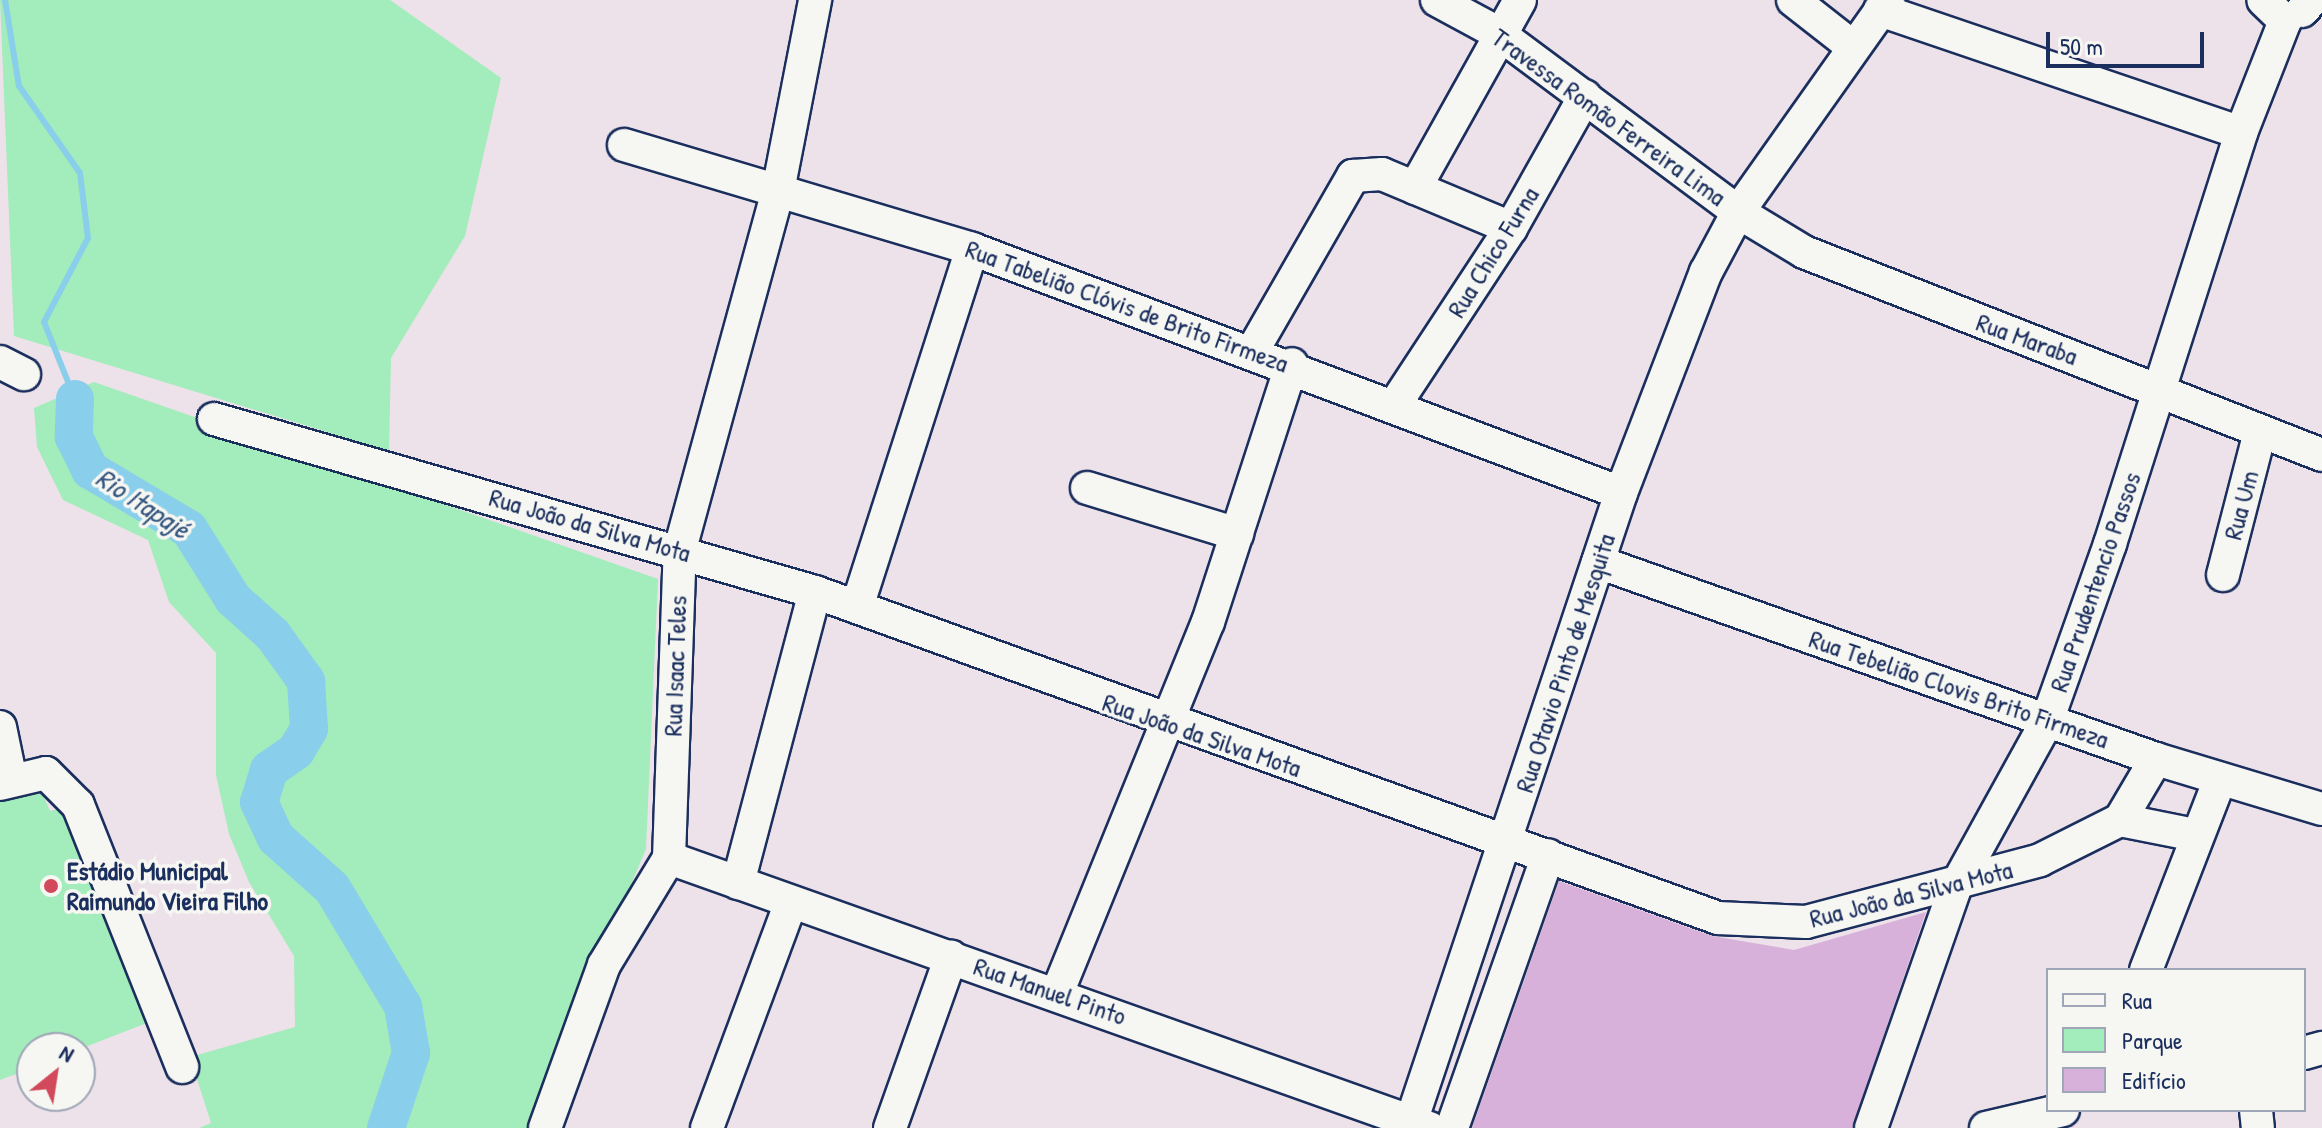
<!DOCTYPE html>
<html>
<head>
<meta charset="utf-8">
<style>
	body { margin:0 }
	#map { position:relative; width:2322px; height:1128px; overflow:hidden; background:#ede1ea; font-family:"Patrick Hand",sans-serif }
	div>[style] { position:absolute }
	.green>* { inset:0; background:#a3ecbb }
	.stream>* { height:6px; margin:-3px; padding:0 3px; transform-origin:3px; border-radius:3px; background:#89ceea }
	.river>* { height:38px; margin:-19px; padding:0 19px; transform-origin:19px; border-radius:19px; background:#89ceea }
	.building>* { inset:0; background:#d7b1d9 }
	.roads { filter:drop-shadow(2px 0 #1b2f5e) drop-shadow(-2px 0 #1b2f5e) drop-shadow(0 2px #1b2f5e) drop-shadow(0 -2px #1b2f5e) }
	.minor>* { height:32px; margin:-16px; padding:0 16px; transform-origin:16px; border-radius:16px; background:#f6f6f2 }
	.dots>* { width:22px; height:22px; translate:-50% -50%; box-sizing:border-box; border:4px solid #f6f6f2; border-radius:50% }
	span { translate:-50% -50%; white-space:nowrap; text-align:center; line-height:1.15; -webkit-text-stroke:7px #f6f6f2; paint-order:stroke }
	.street-label { font-size:26px; color:#1b2f5e }
	.poi-label { font-size:26px; color:#1b2f5e; font-weight:700 }
	.left { translate:0 -50%; text-align:left }
	.water-label { font-size:28px; color:#365781; font-style:italic }
	.legend { position:absolute; left:2046px; top:968px; width:260px; height:144px; box-sizing:border-box; background:#f6f6f2; border:2px solid #9ea6b7; margin:0; padding:10px 14px; list-style:none; font-size:24px; color:#1b2f5e }
	.legend li { display:flex; align-items:center; gap:16px; height:40px }
	.legend b { width:40px; border:2px solid #9ea6b7 }
	.north { position:absolute; left:16px; top:1032px; width:80px; height:80px; box-sizing:border-box; background:#f6f6f2; border:2px solid #9ea6b7; border-radius:50%; rotate:30deg; font-size:22px; font-weight:700; line-height:32px; text-align:center; color:#1b2f5e }
	.north::after { content:''; display:block; margin:auto; width:28px; height:36px; background:#d1495b; clip-path:polygon(50% 0,100% 100%,50% 72%,0 100%) }
	.scale { position:absolute; left:2046px; top:32px; width:158px; height:36px; box-sizing:border-box; border:4px solid #1b2f5e; border-top:0; padding-left:10px; font-size:24px; line-height:28px; white-space:nowrap; color:#1b2f5e; -webkit-text-stroke:6px #f6f6f2; paint-order:stroke }
</style>
</head>
<body>
<div id="map">
	<div class="green">
		<i style="clip-path:polygon(0 0,390px 0,501px 78px,465px 236px,391px 358px,389px 451px,14px 336px)"></i>
		<i style="clip-path:polygon(94px 382px,658px 579px,646px 849px,528px 1128px,199px 1128px,211px 1123px,190px 1057px,295px 1027px,294px 956px,249px 882px,229px 834px,216px 775px,216px 653px,169px 602px,148px 540px,63px 500px,37px 447px,34px 408px)"></i>
		<i style="clip-path:polygon(37px 781px,50px 811px,70px 806px,157px 1019px,80px 1049px,32px 1048px,32px 1068px,0 1080px,0 795px)"></i>
	</div>
	<div class="stream">
		<i style="left:5px;top:0;width:87px;rotate:80.8deg"></i>
		<i style="left:19px;top:86px;width:106px;rotate:55deg"></i>
		<i style="left:80px;top:173px;width:65px;rotate:83deg"></i>
		<i style="left:88px;top:238px;width:95px;rotate:117.6deg"></i>
		<i style="left:44px;top:322px;width:83px;rotate:68.1deg"></i>
	</div>
	<div class="river">
		<i style="left:75px;top:399px;width:38px;rotate:92deg"></i>
		<i style="left:74px;top:437px;width:37px;rotate:64deg"></i>
		<i style="left:90px;top:470px;width:115px;rotate:30.8deg"></i>
		<i style="left:189px;top:529px;width:83px;rotate:57.8deg"></i>
		<i style="left:233px;top:599px;width:54px;rotate:42deg"></i>
		<i style="left:273px;top:635px;width:57px;rotate:54.3deg"></i>
		<i style="left:306px;top:681px;width:48px;rotate:86.4deg"></i>
		<i style="left:309px;top:729px;width:26px;rotate:121deg"></i>
		<i style="left:296px;top:751px;width:33px;rotate:145deg"></i>
		<i style="left:269px;top:770px;width:34px;rotate:107deg"></i>
		<i style="left:259px;top:802px;width:40px;rotate:65deg"></i>
		<i style="left:276px;top:838px;width:75px;rotate:41.8deg"></i>
		<i style="left:332px;top:888px;width:138px;rotate:59deg"></i>
		<i style="left:403px;top:1006px;width:48px;rotate:80.3deg"></i>
		<i style="left:411px;top:1053px;width:79px;rotate:108.4deg"></i>
	</div>
	<div class="building">
		<i style="clip-path:polygon(1559px 881px,1712px 936px,1794px 950px,1926px 912px,1852px 1128px,1472px 1128px)"></i>
	</div>
	<div class="roads">
		<div class="minor">
			<i style="left:1437px;top:0;width:69px;rotate:28.4deg"></i>
			<i style="left:1498px;top:33px;width:299px;rotate:36.7deg"></i>
			<i style="left:1738px;top:212px;width:77px;rotate:31.2deg"></i>
			<i style="left:1804px;top:252px;width:556px;rotate:21.4deg"></i>
			<i style="left:1793px;top:0;width:76px;rotate:38.1deg"></i>
			<i style="left:1880px;top:10px;width:381px;rotate:18.8deg"></i>
			<i style="left:2302px;top:11px;width:15px;rotate:-48deg"></i>
			<i style="left:624px;top:145px;width:363px;rotate:16.6deg"></i>
			<i style="left:972px;top:249px;width:693px;rotate:20.6deg"></i>
			<i style="left:1415px;top:188px;width:215px;rotate:-60.8deg"></i>
			<i style="left:1253px;top:350px;width:201px;rotate:-60.1deg"></i>
			<i style="left:1353px;top:176px;width:29px;rotate:-4deg"></i>
			<i style="left:1382px;top:174px;width:140px;rotate:22.7deg"></i>
			<i style="left:0;top:362px;width:27px;rotate:27deg"></i>
			<i style="left:1394px;top:406px;width:213px;rotate:-56.7deg"></i>
			<i style="left:1511px;top:228px;width:151px;rotate:-60.7deg"></i>
			<i style="left:214px;top:419px;width:625px;rotate:16.06deg"></i>
			<i style="left:815px;top:592px;width:960px;rotate:19.85deg"></i>
			<i style="left:1718px;top:918px;width:88px;rotate:2.6deg"></i>
			<i style="left:1806px;top:922px;width:242px;rotate:-14.8deg"></i>
			<i style="left:2040px;top:860px;width:89px;rotate:-26.6deg"></i>
			<i style="left:2120px;top:820px;width:71px;rotate:-59.5deg"></i>
			<i style="left:1087px;top:488px;width:157px;rotate:17deg"></i>
			<i style="left:1598px;top:562px;width:592px;rotate:19.45deg"></i>
			<i style="left:2156px;top:759px;width:173px;rotate:16.8deg"></i>
			<i style="left:2223px;top:575px;width:144px;rotate:-75.5deg"></i>
			<i style="left:857px;top:607px;width:376px;rotate:-72.2deg"></i>
			<i style="left:0;top:727px;width:54px;rotate:78.3deg"></i>
			<i style="left:0;top:784px;width:47px;rotate:-13.4deg"></i>
			<i style="left:46px;top:773px;width:45px;rotate:45deg"></i>
			<i style="left:78px;top:805px;width:282px;rotate:68.3deg"></i>
			<i style="left:2120px;top:820px;width:76px;rotate:11.3deg"></i>
			<i style="left:669px;top:858px;width:807px;rotate:19.56deg"></i>
			<i style="left:738px;top:883px;width:301px;rotate:-75.2deg"></i>
			<i style="left:2146px;top:970px;width:205px;rotate:-68.8deg"></i>
			<i style="left:1058px;top:991px;width:398px;rotate:-67.9deg"></i>
			<i style="left:1208px;top:622px;width:271px;rotate:-72deg"></i>
			<i style="left:2304px;top:1053px;width:19px;rotate:-16deg"></i>
			<i style="left:2256px;top:1110px;width:18px;rotate:84deg"></i>
			<i style="left:1411px;top:1122px;width:663px;rotate:-71.54deg"></i>
			<i style="left:1621px;top:493px;width:237px;rotate:-69deg"></i>
			<i style="left:1706px;top:272px;width:68px;rotate:-61.9deg"></i>
			<i style="left:1738px;top:212px;width:260px;rotate:-54.7deg"></i>
			<i style="left:545px;top:1128px;width:173px;rotate:-70.1deg"></i>
			<i style="left:604px;top:965px;width:125px;rotate:-58.7deg"></i>
			<i style="left:669px;top:858px;width:309px;rotate:-88deg"></i>
			<i style="left:680px;top:549px;width:371px;rotate:-74.7deg"></i>
			<i style="left:778px;top:191px;width:195px;rotate:-79deg"></i>
			<i style="left:707px;top:1128px;width:241px;rotate:-69.6deg"></i>
			<i style="left:890px;top:1128px;width:182px;rotate:-70.4deg"></i>
			<i style="left:1452px;top:1128px;width:289px;rotate:-70.6deg"></i>
			<i style="left:1871px;top:1128px;width:254px;rotate:-70.7deg"></i>
			<i style="left:1955px;top:888px;width:191px;rotate:-61.1deg"></i>
			<i style="left:2047px;top:721px;width:188px;rotate:-70.4deg"></i>
			<i style="left:2110px;top:544px;width:431px;rotate:-72.3deg"></i>
			<i style="left:2241px;top:133px;width:120px;rotate:-68.6deg"></i>
			<i style="left:2285px;top:21px;width:30px;rotate:-136deg"></i>
			<i style="left:1986px;top:1128px;width:79px;rotate:-13.2deg"></i>
		</div>
	</div>
	<div class="dots">
		<i style="left:51px;top:886px;background:#d1495b"></i>
	</div>
	<div class="street-label">
		<span style="left:1609px;top:117px;rotate:36deg">Travessa Romão Ferreira Lima</span>
		<span style="left:1493px;top:252px;rotate:-58deg">Rua Chico Furna</span>
		<span style="left:1127px;top:306px;rotate:20deg">Rua Tabelião Clóvis de Brito Firmeza</span>
		<span style="left:2027px;top:339px;rotate:20deg">Rua Maraba</span>
		<span style="left:2241px;top:505px;rotate:-75deg">Rua Um</span>
		<span style="left:590px;top:525px;rotate:16deg">Rua João da Silva Mota</span>
		<span style="left:2095px;top:582px;rotate:-71deg">Rua Prudentencio Passos</span>
		<span style="left:1565px;top:663px;rotate:-72deg">Rua Otavio Pinto de Mesquita</span>
		<span style="left:675px;top:666px;rotate:-88deg">Rua Isaac Teles</span>
		<span style="left:1959px;top:689px;rotate:19deg">Rua Tebelião Clovis Brito Firmeza</span>
		<span style="left:1202px;top:735px;rotate:19deg">Rua João da Silva Mota</span>
		<span style="left:1911px;top:894px;rotate:-14deg">Rua João da Silva Mota</span>
		<span style="left:1050px;top:991px;rotate:19deg">Rua Manuel Pinto</span>
	</div>
	<div class="poi-label">
		<span class="left" style="left:67px;top:886px">Estádio Municipal<br>Raimundo Vieira Filho</span>
	</div>
	<div class="water-label">
		<span style="left:143px;top:503px;rotate:33deg">Rio Itapajé</span>
	</div>
	<ul class="legend">
	<li><b style="height:10px;background:#f6f6f2"></b>Rua</li>
	<li><b style="height:22px;background:#a3ecbb"></b>Parque</li>
	<li><b style="height:22px;background:#d7b1d9"></b>Edifício</li>
	</ul>
	<div class="north">N</div>
	<div class="scale">50 m</div>
</div>
</body>
</html>
